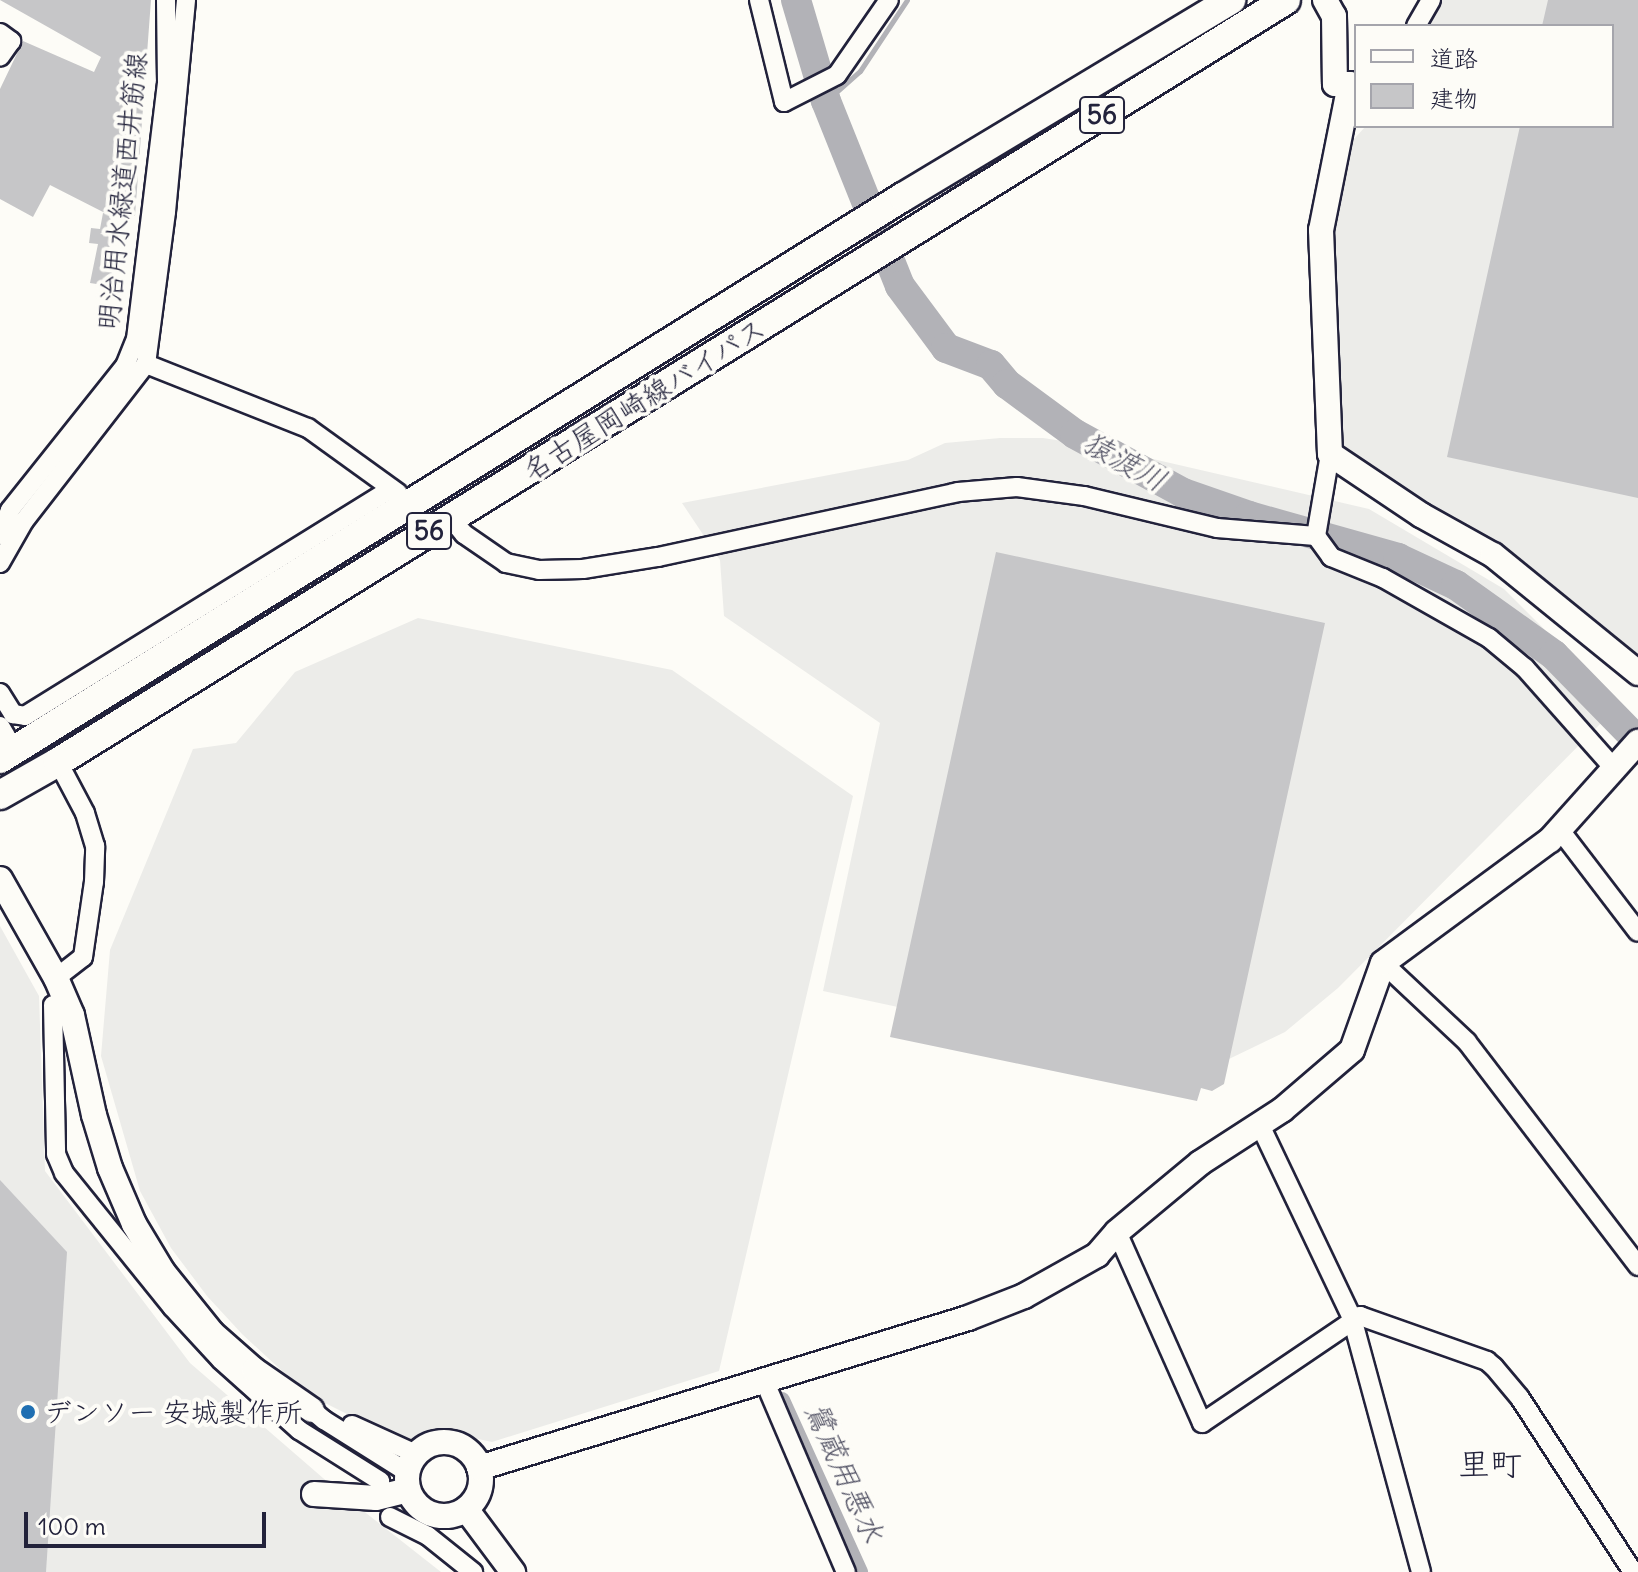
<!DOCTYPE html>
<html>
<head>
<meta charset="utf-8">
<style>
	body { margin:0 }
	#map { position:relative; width:1638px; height:1572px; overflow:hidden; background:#fdfcf7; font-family:Delius,"Klee One",sans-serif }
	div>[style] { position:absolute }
	.built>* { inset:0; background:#ecece9 }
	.stream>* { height:5px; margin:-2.5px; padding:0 2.5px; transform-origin:2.5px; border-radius:2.5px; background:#b2b2b7 }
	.canal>* { height:16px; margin:-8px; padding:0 8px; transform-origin:8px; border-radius:8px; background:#b2b2b7 }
	.river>* { height:30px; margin:-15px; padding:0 15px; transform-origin:15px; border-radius:15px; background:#b2b2b7 }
	.building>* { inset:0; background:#c6c6c8 }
	.roads { filter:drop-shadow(2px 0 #22223b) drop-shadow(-2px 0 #22223b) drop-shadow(0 2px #22223b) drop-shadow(0 -2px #22223b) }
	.street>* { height:18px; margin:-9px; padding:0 9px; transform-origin:9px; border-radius:9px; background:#fdfcf7 }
	.secondary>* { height:24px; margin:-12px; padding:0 12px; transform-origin:12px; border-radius:12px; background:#fdfcf7 }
	.secondary>.ring { margin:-12px; padding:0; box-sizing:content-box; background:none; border:24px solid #fdfcf7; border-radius:50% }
	.primary>* { height:28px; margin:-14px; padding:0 14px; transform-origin:14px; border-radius:14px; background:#fdfcf7 }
	.dots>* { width:22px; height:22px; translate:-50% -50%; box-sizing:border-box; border:4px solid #fdfcf7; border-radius:50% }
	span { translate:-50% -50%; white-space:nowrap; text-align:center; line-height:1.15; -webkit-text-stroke:8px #fdfcf7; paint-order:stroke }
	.shield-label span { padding:2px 6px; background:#fdfcf7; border:2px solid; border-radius:6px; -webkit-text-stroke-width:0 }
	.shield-label { font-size:26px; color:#22223b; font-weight:700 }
	.street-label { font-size:28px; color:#22223b }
	.poi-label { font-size:28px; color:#22223b }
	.left { translate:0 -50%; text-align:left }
	.water-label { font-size:30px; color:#545466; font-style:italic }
	.quarter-label { font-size:32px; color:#22223b }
	.legend { position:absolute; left:1354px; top:24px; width:260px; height:104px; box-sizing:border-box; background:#fdfcf7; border:2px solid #a5a5ac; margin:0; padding:10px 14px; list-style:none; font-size:24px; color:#22223b }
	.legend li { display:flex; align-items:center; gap:16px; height:40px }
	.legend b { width:40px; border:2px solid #a5a5ac }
	.scale { position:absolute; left:24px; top:1512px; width:242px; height:36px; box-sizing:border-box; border:4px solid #22223b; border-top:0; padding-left:10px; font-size:24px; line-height:28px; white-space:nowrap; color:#22223b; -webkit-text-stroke:6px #fdfcf7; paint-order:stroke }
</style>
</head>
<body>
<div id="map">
	<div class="built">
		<i style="clip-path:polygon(1441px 0,1638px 0,1638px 658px,1525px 562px,1454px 516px,1335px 462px,1325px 451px,1335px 220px,1353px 140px,1366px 126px,1612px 126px,1612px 26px,1426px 26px)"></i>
		<i style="clip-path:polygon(1000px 438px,1043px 438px,1101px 447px,1369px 509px,1504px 589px,1615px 700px,1614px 710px,1338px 988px,1285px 1032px,1202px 1072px,823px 991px,880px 723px,724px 616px,720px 560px,682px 503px,908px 460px,945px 443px)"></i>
		<i style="clip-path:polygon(418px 618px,672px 670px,853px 796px,719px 1371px,492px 1442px,437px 1430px,409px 1443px,399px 1440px,307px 1394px,242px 1334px,207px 1296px,171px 1248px,140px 1191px,101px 1056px,110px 950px,193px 749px,236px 743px,295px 672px)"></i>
		<i style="clip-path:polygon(0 926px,39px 996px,45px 1171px,190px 1363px,338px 1491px,441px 1572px,0 1572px)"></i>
	</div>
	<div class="stream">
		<i style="left:826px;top:101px;width:45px;rotate:-41.4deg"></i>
		<i style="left:860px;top:71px;width:85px;rotate:-56.5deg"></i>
	</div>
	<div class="canal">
		<i style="left:782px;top:1400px;width:189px;rotate:65.6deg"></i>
	</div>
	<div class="river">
		<i style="left:796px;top:0;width:105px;rotate:73.5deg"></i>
		<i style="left:826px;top:101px;width:199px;rotate:68.2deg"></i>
		<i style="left:900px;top:286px;width:77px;rotate:53.4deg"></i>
		<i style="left:946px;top:348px;width:48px;rotate:20.7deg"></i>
		<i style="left:991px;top:365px;width:25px;rotate:50deg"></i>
		<i style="left:1007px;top:384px;width:84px;rotate:36.3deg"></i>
		<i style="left:1075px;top:434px;width:123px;rotate:28.6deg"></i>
		<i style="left:1183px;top:493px;width:70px;rotate:19.2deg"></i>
		<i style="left:1249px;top:516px;width:155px;rotate:15.7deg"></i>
		<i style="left:1398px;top:558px;width:64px;rotate:25deg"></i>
		<i style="left:1456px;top:585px;width:120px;rotate:35.5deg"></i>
		<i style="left:1554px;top:655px;width:120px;rotate:45.7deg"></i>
	</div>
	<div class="building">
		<i style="clip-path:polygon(0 0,151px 0,135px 216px,113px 213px,109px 252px,116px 253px,110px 286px,90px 283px,98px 244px,89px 243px,91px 228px,100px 229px,103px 213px,107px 214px,50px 185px,33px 217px,0 199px,0 89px,23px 41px,94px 72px,101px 57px)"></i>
		<i style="clip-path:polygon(1548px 0,1638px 0,1638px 498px,1447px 457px,1520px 126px,1612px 126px,1612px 26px,1542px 26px)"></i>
		<i style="clip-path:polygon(996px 552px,1325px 623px,1224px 1084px,1212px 1091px,1201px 1088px,1197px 1101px,890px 1037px)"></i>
		<i style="clip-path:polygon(0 1180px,67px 1252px,46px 1572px,0 1572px)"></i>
	</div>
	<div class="roads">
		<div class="street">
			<i style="left:759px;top:0;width:105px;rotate:76.2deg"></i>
			<i style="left:784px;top:102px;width:59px;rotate:-27deg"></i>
			<i style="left:837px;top:75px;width:91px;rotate:-55.3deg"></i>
			<i style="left:1416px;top:26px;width:30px;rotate:-60deg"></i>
			<i style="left:0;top:33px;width:14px;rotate:36deg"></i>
			<i style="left:11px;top:41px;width:19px;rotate:125deg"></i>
			<i style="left:146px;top:364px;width:174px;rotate:21.6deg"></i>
			<i style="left:308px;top:428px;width:111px;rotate:35.8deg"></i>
			<i style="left:451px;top:518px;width:21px;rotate:51deg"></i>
			<i style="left:464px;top:534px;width:51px;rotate:34.6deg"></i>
			<i style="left:506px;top:563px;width:34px;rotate:12deg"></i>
			<i style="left:539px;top:570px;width:44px;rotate:-1.3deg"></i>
			<i style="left:583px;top:569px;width:76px;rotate:-9.1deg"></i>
			<i style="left:658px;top:557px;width:307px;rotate:-12.2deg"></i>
			<i style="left:958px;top:492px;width:59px;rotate:-4.8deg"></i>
			<i style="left:1017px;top:487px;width:68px;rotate:7.7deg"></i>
			<i style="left:1084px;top:496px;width:137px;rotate:13.5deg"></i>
			<i style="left:1217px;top:528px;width:99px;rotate:4.6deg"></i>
			<i style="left:1316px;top:536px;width:26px;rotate:54deg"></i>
			<i style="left:1331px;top:557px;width:56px;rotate:22deg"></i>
			<i style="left:1383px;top:578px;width:122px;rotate:29.5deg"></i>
			<i style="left:1489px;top:638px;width:47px;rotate:39.8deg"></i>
			<i style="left:1525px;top:668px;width:132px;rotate:48.4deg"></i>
			<i style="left:0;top:535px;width:27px;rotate:-68deg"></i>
			<i style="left:10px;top:510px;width:184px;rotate:-51.4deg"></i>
			<i style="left:125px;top:366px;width:29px;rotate:-68deg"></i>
			<i style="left:136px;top:339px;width:259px;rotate:-83.1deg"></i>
			<i style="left:167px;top:82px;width:82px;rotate:-90.7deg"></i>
			<i style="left:1316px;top:536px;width:83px;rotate:-80.3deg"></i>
			<i style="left:0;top:563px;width:48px;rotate:-60.3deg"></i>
			<i style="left:24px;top:521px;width:199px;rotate:-52.2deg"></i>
			<i style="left:146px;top:364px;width:153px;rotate:-82.5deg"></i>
			<i style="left:166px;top:212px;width:213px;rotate:-84.6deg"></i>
			<i style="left:0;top:693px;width:25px;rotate:58deg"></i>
			<i style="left:13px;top:714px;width:12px;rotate:9deg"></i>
			<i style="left:25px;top:716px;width:431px;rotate:-31.8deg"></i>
			<i style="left:0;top:726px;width:12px;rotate:59deg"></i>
			<i style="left:1560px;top:830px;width:128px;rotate:52.6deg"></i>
			<i style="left:1383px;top:963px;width:115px;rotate:43.2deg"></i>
			<i style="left:1467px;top:1042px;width:282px;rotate:52.6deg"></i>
			<i style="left:56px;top:978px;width:34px;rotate:-38deg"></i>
			<i style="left:83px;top:957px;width:76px;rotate:-81.7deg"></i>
			<i style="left:94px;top:882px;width:36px;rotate:-88deg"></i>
			<i style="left:95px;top:846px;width:34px;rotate:-107deg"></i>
			<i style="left:85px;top:813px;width:58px;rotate:-117.9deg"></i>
			<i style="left:53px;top:1005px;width:149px;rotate:88.8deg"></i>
			<i style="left:56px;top:1154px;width:21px;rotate:67deg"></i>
			<i style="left:64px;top:1173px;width:172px;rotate:51.1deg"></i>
			<i style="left:172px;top:1307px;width:72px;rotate:47.2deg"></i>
			<i style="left:221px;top:1360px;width:105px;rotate:41.9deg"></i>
			<i style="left:299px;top:1430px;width:96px;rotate:32.2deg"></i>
			<i style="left:1260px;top:1125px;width:214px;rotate:64.5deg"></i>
			<i style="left:1352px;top:1318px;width:263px;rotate:74.8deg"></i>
			<i style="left:1117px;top:1232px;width:209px;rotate:66deg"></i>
			<i style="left:1202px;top:1423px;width:191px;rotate:-34.1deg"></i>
			<i style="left:1360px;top:1316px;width:135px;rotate:19.5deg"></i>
			<i style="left:1487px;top:1361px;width:9px;rotate:41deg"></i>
			<i style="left:1494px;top:1367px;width:40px;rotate:50deg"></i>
			<i style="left:1520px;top:1398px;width:207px;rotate:57deg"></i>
			<i style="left:764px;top:1380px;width:209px;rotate:66.9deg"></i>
			<i style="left:312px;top:1410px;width:16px;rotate:40deg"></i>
			<i style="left:324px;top:1420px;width:98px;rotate:32.1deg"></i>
			<i style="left:352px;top:1425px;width:70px;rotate:24.4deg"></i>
			<i style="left:390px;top:1517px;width:42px;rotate:26.6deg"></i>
			<i style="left:428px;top:1536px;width:58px;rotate:38.7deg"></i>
		</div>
		<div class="secondary">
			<i style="left:1325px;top:0;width:18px;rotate:61deg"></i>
			<i style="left:1334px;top:16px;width:68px;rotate:89.2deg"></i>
			<i style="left:1335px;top:84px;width:15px"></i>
			<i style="left:1350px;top:84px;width:149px;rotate:101.2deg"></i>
			<i style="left:1321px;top:230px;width:224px;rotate:87.7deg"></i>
			<i style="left:1330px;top:454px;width:110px;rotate:33.8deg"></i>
			<i style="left:1421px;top:515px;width:82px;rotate:29.1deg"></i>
			<i style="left:1493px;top:555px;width:187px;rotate:39.1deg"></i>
			<i style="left:0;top:879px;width:114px;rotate:60.5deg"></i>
			<i style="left:56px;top:978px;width:40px;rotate:66.6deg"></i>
			<i style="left:72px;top:1015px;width:102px;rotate:77.6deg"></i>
			<i style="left:94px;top:1115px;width:55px;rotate:73.2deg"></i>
			<i style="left:110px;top:1168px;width:61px;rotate:66.8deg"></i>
			<i style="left:134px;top:1224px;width:56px;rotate:58.9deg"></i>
			<i style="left:163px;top:1272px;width:78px;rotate:51.2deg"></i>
			<i style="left:212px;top:1333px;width:56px;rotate:41.4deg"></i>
			<i style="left:254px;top:1370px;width:70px;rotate:34.6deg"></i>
			<i class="ring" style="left:407px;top:1442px;width:50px;height:50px"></i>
			<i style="left:479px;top:1468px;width:511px;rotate:-17.05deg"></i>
			<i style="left:968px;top:1318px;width:60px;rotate:-21.4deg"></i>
			<i style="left:1024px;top:1296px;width:84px;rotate:-29.3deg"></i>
			<i style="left:1097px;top:1255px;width:30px;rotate:-49deg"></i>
			<i style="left:1117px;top:1232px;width:108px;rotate:-39.7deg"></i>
			<i style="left:1200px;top:1163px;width:98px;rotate:-32.9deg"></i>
			<i style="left:1282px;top:1110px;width:92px;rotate:-40.6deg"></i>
			<i style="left:1352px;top:1050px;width:92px;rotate:-70.4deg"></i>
			<i style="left:1383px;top:963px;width:207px;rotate:-36.4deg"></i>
			<i style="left:1550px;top:840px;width:132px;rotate:-48.1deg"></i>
			<i style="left:314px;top:1494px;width:62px;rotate:3.7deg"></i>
			<i style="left:376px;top:1498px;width:33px;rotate:-14deg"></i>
			<i style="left:466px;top:1509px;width:79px;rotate:53.3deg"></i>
		</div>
		<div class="primary">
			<i style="left:0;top:759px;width:1064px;rotate:-31.9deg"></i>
			<i style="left:903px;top:197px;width:383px;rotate:-31deg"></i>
			<i style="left:0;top:795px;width:67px;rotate:-29.6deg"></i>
			<i style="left:58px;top:762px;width:1445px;rotate:-31.82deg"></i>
		</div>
	</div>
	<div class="dots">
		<i style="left:28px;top:1412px;background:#1f6fb2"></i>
	</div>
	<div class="shield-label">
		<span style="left:1102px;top:115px">56</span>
		<span style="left:429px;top:531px">56</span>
	</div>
	<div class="street-label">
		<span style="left:122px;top:191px;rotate:-84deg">明治用水緑道西井筋線</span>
		<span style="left:644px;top:399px;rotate:-32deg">名古屋岡崎線バイパス</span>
	</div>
	<div class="poi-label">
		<span class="left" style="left:44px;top:1412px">デンソー 安城製作所</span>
	</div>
	<div class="water-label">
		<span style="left:1125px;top:461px;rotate:29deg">猿渡川</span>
		<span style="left:845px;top:1472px;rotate:66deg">鷺蔵用悪水</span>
	</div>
	<div class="quarter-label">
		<span style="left:1490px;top:1464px">里町</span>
	</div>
	<ul class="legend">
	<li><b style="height:10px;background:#fdfcf7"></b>道路</li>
	<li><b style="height:22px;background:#c6c6c8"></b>建物</li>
	</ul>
	<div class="scale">100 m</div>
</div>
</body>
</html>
